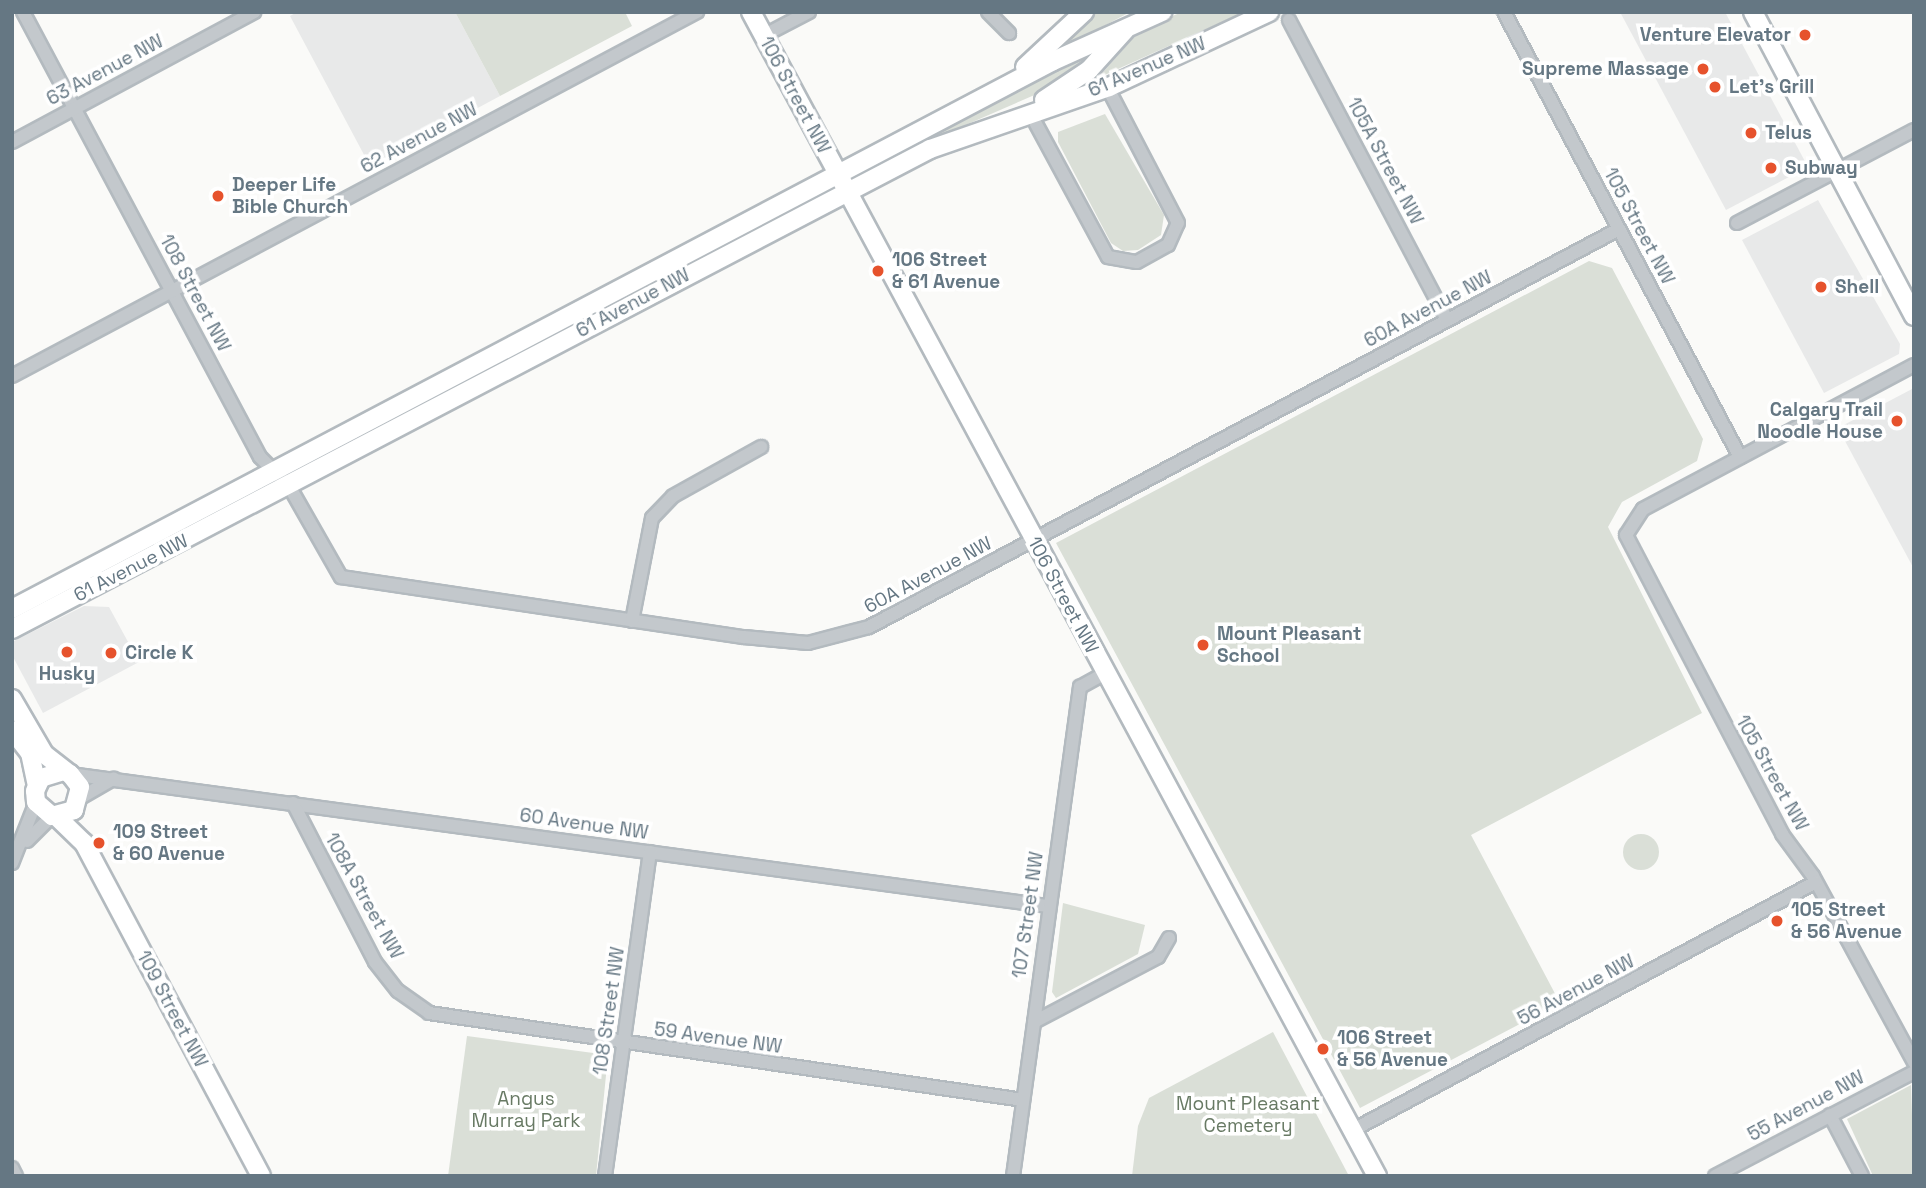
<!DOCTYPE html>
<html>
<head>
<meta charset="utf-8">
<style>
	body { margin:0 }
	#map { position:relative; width:1926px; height:1188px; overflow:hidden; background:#fafaf8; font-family:"Space Grotesk",sans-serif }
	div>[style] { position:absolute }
	.built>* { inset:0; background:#e8e9e9 }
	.green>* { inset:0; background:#dadfd7 }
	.round { border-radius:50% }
	.roads { filter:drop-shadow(2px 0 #b3babf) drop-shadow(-2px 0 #b3babf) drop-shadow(0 2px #b3babf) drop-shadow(0 -2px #b3babf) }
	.street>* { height:12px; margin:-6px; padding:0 6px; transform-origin:6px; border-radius:6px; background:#c3c8cc }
	.secondary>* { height:18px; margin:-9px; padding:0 9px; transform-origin:9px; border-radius:9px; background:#fff }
	.dots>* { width:19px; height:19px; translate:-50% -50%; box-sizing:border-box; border:4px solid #fff; border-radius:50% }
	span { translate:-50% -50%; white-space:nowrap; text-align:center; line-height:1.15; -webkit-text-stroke:7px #fff; paint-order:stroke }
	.poi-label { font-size:19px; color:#657783; font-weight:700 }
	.right { translate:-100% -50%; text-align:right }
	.left { translate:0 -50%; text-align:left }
	.street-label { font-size:19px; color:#657783 }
	.park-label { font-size:19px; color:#687a64 }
	.frame { position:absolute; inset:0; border:14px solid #657783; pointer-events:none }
</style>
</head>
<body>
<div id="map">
	<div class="built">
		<i style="clip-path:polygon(297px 12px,455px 12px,500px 96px,370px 166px,290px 16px)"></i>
		<i style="clip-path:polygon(1620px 12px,1725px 12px,1808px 167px,1726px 210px)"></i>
		<i style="clip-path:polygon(1818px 200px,1900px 344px,1899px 354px,1824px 393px,1742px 240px)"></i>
		<i style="clip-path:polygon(1912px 389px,1914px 392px,1914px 569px,1838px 428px)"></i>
		<i style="clip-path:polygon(84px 606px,109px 607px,139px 662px,43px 713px,12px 655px,12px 642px)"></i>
	</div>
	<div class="green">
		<i style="clip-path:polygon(455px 12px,625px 12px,632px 26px,500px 96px)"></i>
		<i style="clip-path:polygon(1096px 12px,1130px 12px,1061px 49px,1060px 47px)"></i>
		<i style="clip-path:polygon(1182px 12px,1244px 12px,1098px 78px,1141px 29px)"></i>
		<i style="clip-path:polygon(1096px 48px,1103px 50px,1060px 84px,869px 167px)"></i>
		<i style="clip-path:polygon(1105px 114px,1164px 215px,1161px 235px,1138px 250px,1123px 251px,1111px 243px,1058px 142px,1058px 132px)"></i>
		<i style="clip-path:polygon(1589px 261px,1612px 268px,1703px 439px,1697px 461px,1622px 502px,1608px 527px,1702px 713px,1471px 835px,1560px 1003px,1360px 1108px,1056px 543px)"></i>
		<i class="round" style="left:1623px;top:834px;width:36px;height:36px"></i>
		<i style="clip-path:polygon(1063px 903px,1145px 925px,1138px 954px,1056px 998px,1052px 992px)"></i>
		<i style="clip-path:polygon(1273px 1032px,1349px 1176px,1132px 1176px,1138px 1126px,1149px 1098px)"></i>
		<i style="clip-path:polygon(467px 1036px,608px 1055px,596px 1176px,448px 1176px)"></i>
		<i style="clip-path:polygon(1911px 1085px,1914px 1176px,1873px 1176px,1847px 1119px)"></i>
	</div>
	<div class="roads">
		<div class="street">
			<i style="left:23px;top:12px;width:504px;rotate:61.96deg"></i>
			<i style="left:260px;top:457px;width:41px;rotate:45deg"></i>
			<i style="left:289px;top:486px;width:105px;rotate:60.3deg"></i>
			<i style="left:341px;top:577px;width:407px;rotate:8.5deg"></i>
			<i style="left:744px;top:637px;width:64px;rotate:5.4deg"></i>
			<i style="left:808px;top:643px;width:63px;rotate:-14.7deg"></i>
			<i style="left:869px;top:627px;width:849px;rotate:-27.95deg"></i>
			<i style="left:988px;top:12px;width:30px;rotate:45deg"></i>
			<i style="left:1504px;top:12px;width:504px;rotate:62.06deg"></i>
			<i style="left:1289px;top:20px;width:339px;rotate:62.2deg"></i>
			<i style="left:763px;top:36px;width:52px;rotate:-27.6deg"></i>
			<i style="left:1036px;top:124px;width:151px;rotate:61.6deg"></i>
			<i style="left:1108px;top:257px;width:29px;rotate:10deg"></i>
			<i style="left:1137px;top:262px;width:35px;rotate:-29deg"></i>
			<i style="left:1168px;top:245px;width:24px;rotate:-66deg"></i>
			<i style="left:1178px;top:223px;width:143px;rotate:-117.5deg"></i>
			<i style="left:12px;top:142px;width:275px;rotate:-28.2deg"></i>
			<i style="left:1737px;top:223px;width:200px;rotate:-27.7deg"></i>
			<i style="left:1914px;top:365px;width:307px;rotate:152deg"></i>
			<i style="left:1643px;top:509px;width:31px;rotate:123deg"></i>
			<i style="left:1626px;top:535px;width:337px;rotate:62.4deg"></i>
			<i style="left:1782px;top:834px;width:52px;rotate:53.6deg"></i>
			<i style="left:1813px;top:876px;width:212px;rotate:61.5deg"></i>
			<i style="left:12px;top:376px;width:776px;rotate:-27.99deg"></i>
			<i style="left:632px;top:621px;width:105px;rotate:-79deg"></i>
			<i style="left:652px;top:518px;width:30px;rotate:-46deg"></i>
			<i style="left:673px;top:496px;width:101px;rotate:-29.1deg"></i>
			<i style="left:70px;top:774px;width:987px;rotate:7.69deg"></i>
			<i style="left:80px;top:798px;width:39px;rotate:-30deg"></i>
			<i style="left:293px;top:803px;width:179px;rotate:62.7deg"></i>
			<i style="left:375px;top:962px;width:37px;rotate:52deg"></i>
			<i style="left:398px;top:991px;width:38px;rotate:35deg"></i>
			<i style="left:429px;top:1013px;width:600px;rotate:8.33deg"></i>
			<i style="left:27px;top:841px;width:35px;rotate:-45deg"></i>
			<i style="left:12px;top:863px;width:66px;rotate:-68.5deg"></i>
			<i style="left:1034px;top:1022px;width:140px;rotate:-27.7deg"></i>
			<i style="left:1158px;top:957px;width:22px;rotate:-60deg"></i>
			<i style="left:1830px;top:1115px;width:69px;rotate:62.3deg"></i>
			<i style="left:1353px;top:1130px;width:525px;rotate:-28.18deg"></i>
			<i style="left:12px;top:1168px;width:9px;rotate:63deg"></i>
			<i style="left:605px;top:1176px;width:327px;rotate:-82.1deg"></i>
			<i style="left:1013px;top:1176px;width:494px;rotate:-82.2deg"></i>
			<i style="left:1080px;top:687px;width:29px;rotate:-29deg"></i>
			<i style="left:1715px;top:1176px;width:225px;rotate:-27.6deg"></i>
		</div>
		<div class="secondary">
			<i style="left:751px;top:12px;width:1322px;rotate:61.73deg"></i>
			<i style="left:1753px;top:12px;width:344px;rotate:62.1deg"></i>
			<i style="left:1025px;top:67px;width:81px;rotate:-43deg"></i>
			<i style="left:1044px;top:100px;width:54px;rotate:-33.7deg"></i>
			<i style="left:1089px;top:70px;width:54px;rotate:-48deg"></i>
			<i style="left:12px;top:609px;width:1176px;rotate:-27.76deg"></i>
			<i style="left:1053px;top:61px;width:120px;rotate:-24.2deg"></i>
			<i style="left:12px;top:629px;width:1036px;rotate:-27.6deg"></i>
			<i style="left:930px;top:149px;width:189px;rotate:-19.1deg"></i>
			<i style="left:1109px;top:87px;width:177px;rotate:-25.1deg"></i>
			<i style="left:12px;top:699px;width:64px;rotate:59.8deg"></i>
			<i style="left:44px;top:754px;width:33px;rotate:38deg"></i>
			<i style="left:70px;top:774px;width:16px;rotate:52deg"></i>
			<i style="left:80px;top:787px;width:24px;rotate:105deg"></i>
			<i style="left:74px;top:810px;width:23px;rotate:165deg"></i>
			<i style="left:52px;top:816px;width:21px;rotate:-139deg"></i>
			<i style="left:36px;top:802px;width:11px;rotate:-95deg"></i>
			<i style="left:35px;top:791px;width:14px;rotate:-65deg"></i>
			<i style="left:41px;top:778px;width:24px;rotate:-17deg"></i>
			<i style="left:12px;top:730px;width:29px;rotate:52deg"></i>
			<i style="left:30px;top:753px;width:33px;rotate:78deg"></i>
			<i style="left:57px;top:817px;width:37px;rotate:44deg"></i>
			<i style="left:84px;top:843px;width:377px;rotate:62deg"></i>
		</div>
	</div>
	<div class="dots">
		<i style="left:1805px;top:35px;background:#e6522c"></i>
		<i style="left:1703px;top:69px;background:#e6522c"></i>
		<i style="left:1715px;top:87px;background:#e6522c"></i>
		<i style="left:1751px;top:133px;background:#e6522c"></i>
		<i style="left:1771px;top:168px;background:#e6522c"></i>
		<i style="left:218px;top:196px;background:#e6522c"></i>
		<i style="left:878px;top:271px;background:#e6522c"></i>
		<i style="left:1821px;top:287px;background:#e6522c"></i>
		<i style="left:1897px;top:421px;background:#e6522c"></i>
		<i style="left:1203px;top:645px;background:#e6522c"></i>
		<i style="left:67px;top:652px;background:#e6522c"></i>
		<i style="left:111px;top:653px;background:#e6522c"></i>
		<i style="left:99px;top:843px;background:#e6522c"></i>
		<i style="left:1777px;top:921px;background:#e6522c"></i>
		<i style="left:1323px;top:1049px;background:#e6522c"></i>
	</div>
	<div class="poi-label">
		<span class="right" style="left:1791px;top:35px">Venture Elevator</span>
		<span class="right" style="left:1689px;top:69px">Supreme Massage</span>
		<span class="left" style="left:1729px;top:87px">Let's Grill</span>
		<span class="left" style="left:1765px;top:133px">Telus</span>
		<span class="left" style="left:1785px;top:168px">Subway</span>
		<span class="left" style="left:232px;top:196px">Deeper Life<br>Bible Church</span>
		<span class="left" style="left:892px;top:271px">106 Street<br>&amp; 61 Avenue</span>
		<span class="left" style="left:1835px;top:287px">Shell</span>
		<span class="right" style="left:1883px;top:421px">Calgary Trail<br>Noodle House</span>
		<span class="left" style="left:1217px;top:645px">Mount Pleasant<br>School</span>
		<span class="left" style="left:125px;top:653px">Circle K</span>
		<span style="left:67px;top:674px">Husky</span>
		<span class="left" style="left:113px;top:843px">109 Street<br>&amp; 60 Avenue</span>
		<span class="left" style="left:1791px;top:921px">105 Street<br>&amp; 56 Avenue</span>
		<span class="left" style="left:1337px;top:1049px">106 Street<br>&amp; 56 Avenue</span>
	</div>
	<div class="street-label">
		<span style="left:1147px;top:67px;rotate:-23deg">61 Avenue NW</span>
		<span style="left:105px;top:70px;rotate:-28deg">63 Avenue NW</span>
		<span style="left:795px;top:95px;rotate:62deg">106 Street NW</span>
		<span style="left:419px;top:138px;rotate:-28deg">62 Avenue NW</span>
		<span style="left:1385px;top:161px;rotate:62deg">105A Street NW</span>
		<span style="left:1639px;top:226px;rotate:62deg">105 Street NW</span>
		<span style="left:195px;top:293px;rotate:62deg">108 Street NW</span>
		<span style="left:633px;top:303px;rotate:-28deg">61 Avenue NW</span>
		<span style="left:1428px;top:309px;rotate:-28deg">60A Avenue NW</span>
		<span style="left:131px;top:568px;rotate:-27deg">61 Avenue NW</span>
		<span style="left:928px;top:575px;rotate:-28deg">60A Avenue NW</span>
		<span style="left:1063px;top:595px;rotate:62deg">106 Street NW</span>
		<span style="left:1772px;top:773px;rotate:61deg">105 Street NW</span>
		<span style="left:584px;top:824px;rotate:8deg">60 Avenue NW</span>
		<span style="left:364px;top:896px;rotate:61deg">108A Street NW</span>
		<span style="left:1028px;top:915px;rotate:-82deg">107 Street NW</span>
		<span style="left:1576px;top:990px;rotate:-28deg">56 Avenue NW</span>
		<span style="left:172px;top:1009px;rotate:62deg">109 Street NW</span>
		<span style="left:609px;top:1011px;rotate:-82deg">108 Street NW</span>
		<span style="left:718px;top:1038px;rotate:8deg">59 Avenue NW</span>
		<span style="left:1806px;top:1106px;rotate:-28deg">55 Avenue NW</span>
	</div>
	<div class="park-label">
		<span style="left:526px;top:1110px">Angus<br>Murray Park</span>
		<span style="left:1248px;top:1115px">Mount Pleasant<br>Cemetery</span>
	</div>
	<div class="frame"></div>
</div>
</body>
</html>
